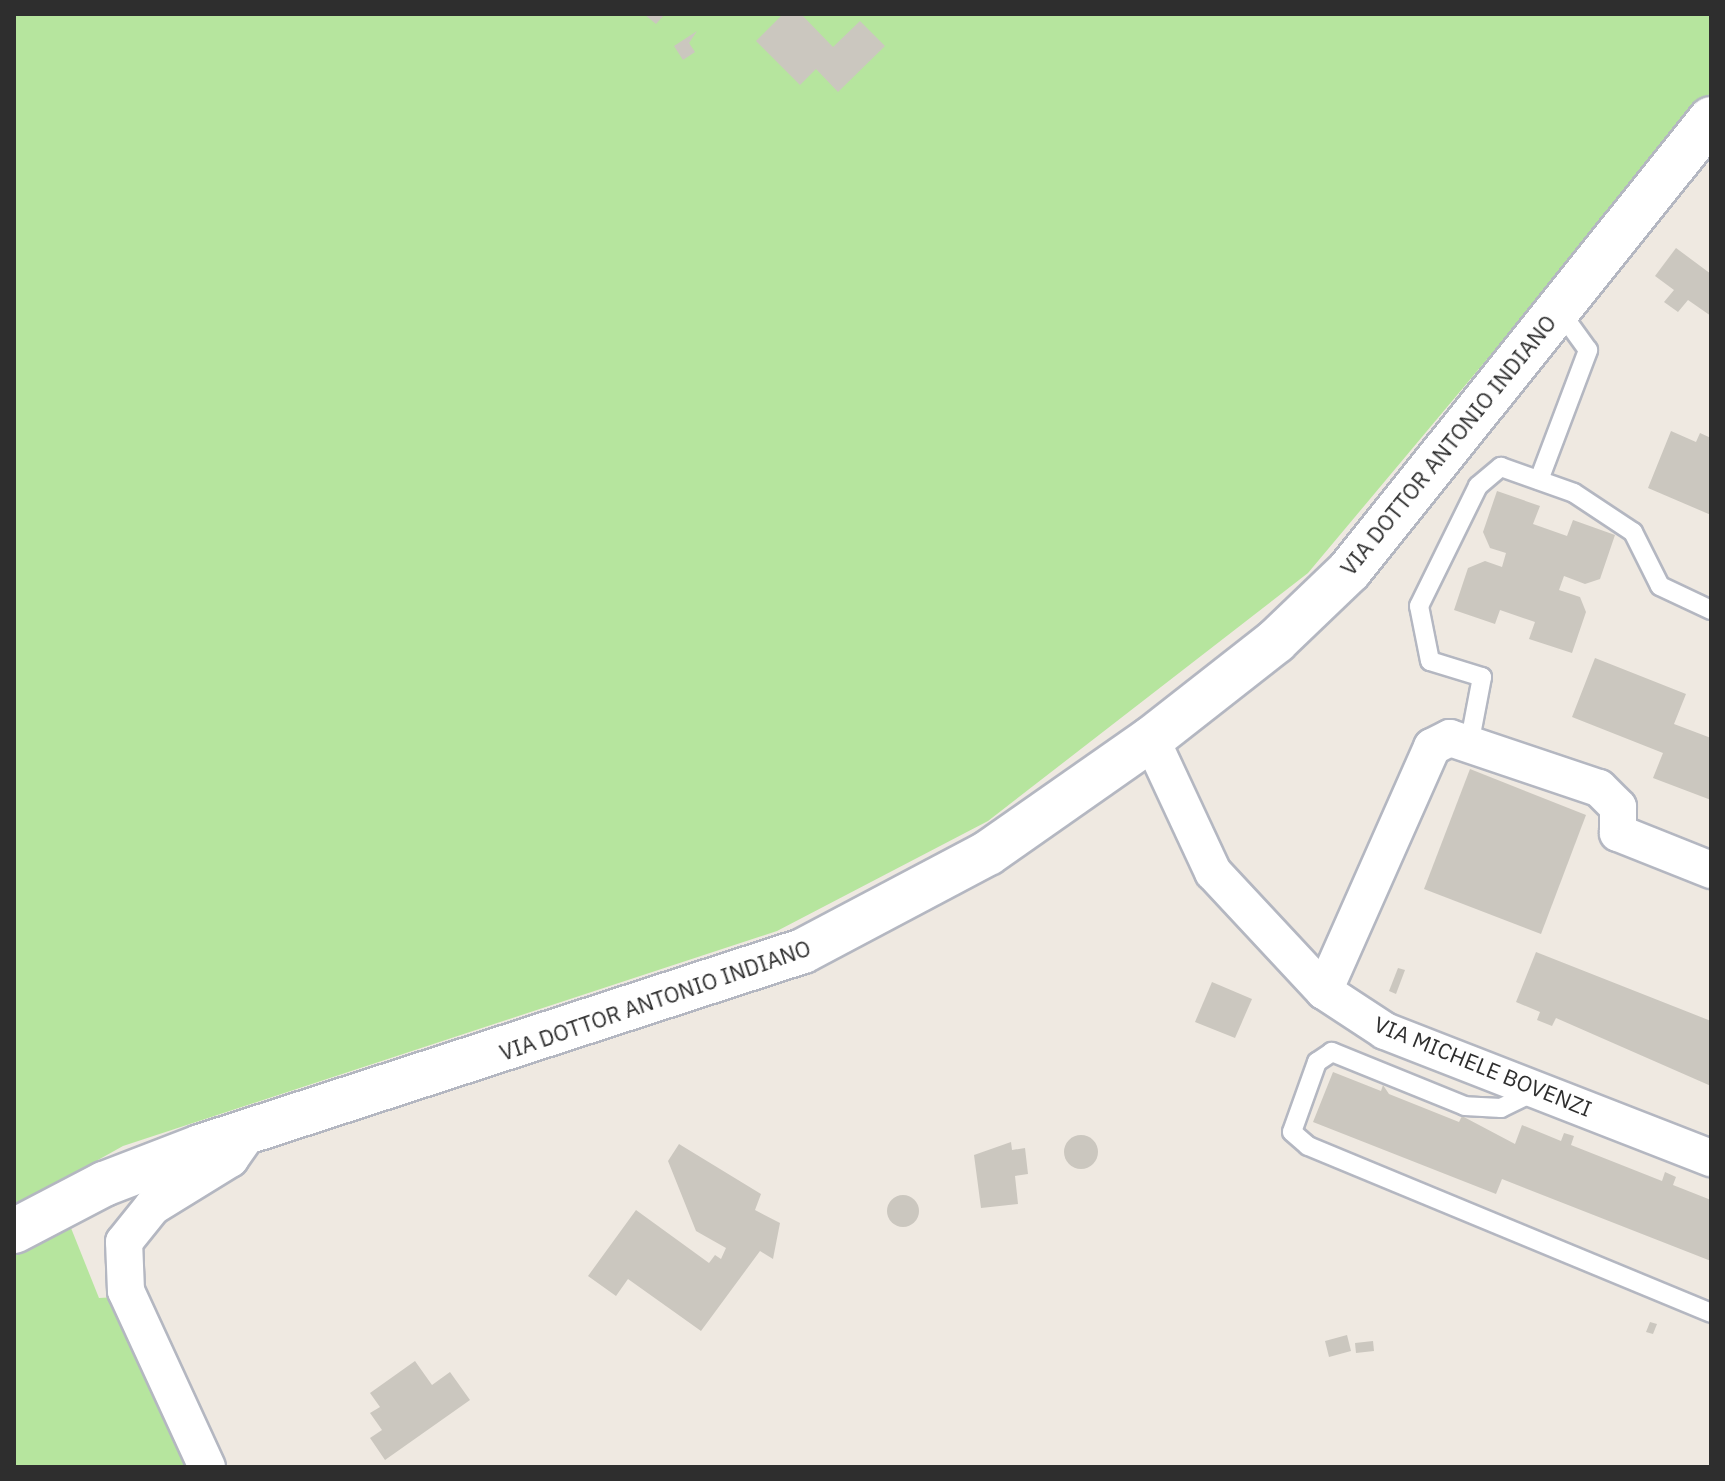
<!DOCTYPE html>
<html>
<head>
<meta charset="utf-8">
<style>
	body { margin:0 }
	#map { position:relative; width:1725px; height:1481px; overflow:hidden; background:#efe9e1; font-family:"IBM Plex Sans",sans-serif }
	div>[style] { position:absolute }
	.green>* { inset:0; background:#b6e59e }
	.building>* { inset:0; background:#cbc7bf }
	.round { border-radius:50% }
	.roads { filter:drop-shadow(2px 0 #b4b7c1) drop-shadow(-2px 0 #b4b7c1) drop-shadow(0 2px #b4b7c1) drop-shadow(0 -2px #b4b7c1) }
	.lane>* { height:18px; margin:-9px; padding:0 9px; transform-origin:9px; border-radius:9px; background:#fff }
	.street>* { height:36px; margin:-18px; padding:0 18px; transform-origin:18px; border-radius:18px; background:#fff }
	.secondary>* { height:44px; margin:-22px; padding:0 22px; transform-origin:22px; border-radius:22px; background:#fff }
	span { translate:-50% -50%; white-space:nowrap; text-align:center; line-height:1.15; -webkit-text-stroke:7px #fff; paint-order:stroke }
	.street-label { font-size:22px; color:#2e2e2e }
	.frame { position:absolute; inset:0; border:16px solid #2e2e2e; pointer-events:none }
</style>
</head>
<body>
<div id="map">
	<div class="green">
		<i style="clip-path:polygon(14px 14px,1711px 14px,1711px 92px,1308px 573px,988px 821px,777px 931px,123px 1146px,14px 1207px)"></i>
		<i style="clip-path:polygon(69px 1223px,99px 1298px,117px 1297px,196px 1467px,14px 1467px,14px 1254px)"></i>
	</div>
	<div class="building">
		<i style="clip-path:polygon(644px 14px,665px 14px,656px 24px)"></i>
		<i style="clip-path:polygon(783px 14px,801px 14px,833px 47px,860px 21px,885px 46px,838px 92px,816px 69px,800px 85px,756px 41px)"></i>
		<i style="clip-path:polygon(697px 31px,689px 43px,695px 52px,683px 60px,674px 46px)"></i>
		<i style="clip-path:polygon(1676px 248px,1711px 274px,1711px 316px,1688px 300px,1678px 312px,1664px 302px,1674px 290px,1655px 276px)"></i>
		<i style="clip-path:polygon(1671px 431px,1696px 442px,1700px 433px,1711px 438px,1711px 515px,1648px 488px)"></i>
		<i style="clip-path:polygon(1497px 491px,1540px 506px,1533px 524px,1567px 536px,1573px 520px,1615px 535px,1600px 579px,1585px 584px,1564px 576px,1559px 590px,1580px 597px,1586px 612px,1572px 653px,1529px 639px,1535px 622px,1500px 610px,1495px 624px,1454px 610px,1468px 568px,1485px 561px,1502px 567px,1506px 553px,1490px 548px,1483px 532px)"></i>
		<i style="clip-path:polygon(1595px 658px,1686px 694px,1674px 724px,1711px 738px,1711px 800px,1653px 778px,1663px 753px,1572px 717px)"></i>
		<i style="clip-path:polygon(1470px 769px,1586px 815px,1541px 934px,1424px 889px)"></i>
		<i style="clip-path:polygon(1536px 952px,1711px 1021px,1711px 1086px,1556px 1018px,1552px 1026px,1537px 1020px,1540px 1012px,1516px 1002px)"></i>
		<i style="clip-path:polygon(1398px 968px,1405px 970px,1396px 994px,1389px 991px)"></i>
		<i style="clip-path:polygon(1212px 982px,1252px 999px,1235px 1038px,1195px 1022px)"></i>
		<i style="clip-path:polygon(1333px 1072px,1381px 1091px,1383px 1085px,1389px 1094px,1459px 1122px,1462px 1116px,1515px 1144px,1522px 1125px,1561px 1141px,1564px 1133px,1574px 1136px,1571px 1145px,1662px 1181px,1665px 1172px,1676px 1177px,1673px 1185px,1711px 1200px,1711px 1261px,1502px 1179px,1496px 1194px,1313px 1122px)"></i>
		<i class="round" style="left:1064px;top:1135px;width:34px;height:34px"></i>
		<i style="clip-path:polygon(1011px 1142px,1012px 1150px,1025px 1148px,1028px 1174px,1015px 1176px,1018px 1204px,981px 1208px,974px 1155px)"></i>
		<i style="clip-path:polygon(679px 1144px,761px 1194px,755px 1210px,780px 1223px,773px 1259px,760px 1251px,701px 1331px,628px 1279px,616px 1296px,588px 1276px,636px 1210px,709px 1263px,715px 1255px,721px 1259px,726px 1248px,696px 1231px,668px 1161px)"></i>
		<i class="round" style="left:887px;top:1195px;width:32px;height:32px"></i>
		<i style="clip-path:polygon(1650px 1322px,1657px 1324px,1653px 1334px,1646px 1332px)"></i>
		<i style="clip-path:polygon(1347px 1335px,1351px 1351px,1329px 1357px,1325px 1341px)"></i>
		<i style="clip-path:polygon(1373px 1341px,1374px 1351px,1356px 1353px,1355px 1343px)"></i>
		<i style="clip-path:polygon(415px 1361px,432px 1385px,450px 1372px,470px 1400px,385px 1460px,370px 1438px,382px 1430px,370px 1413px,380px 1407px,370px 1393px)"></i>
	</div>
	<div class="roads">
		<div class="lane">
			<i style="left:1539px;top:480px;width:139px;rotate:-69.3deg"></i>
			<i style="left:1588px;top:350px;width:49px;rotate:-125.9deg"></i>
			<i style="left:1470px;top:740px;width:64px;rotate:-79.2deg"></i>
			<i style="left:1482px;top:677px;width:54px;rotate:-162.9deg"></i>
			<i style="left:1430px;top:661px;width:56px;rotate:-101.3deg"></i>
			<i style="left:1419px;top:606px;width:134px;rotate:-63.8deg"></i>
			<i style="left:1478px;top:486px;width:30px;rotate:-40deg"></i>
			<i style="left:1501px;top:467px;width:77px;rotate:19.6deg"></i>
			<i style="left:1574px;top:493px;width:71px;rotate:33.5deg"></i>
			<i style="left:1633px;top:532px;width:60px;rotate:63.4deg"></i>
			<i style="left:1660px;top:586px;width:56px;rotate:25.2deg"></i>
			<i style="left:1538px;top:1090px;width:41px;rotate:154.1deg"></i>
			<i style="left:1501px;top:1108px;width:36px;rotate:-177deg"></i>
			<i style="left:1465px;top:1106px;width:144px;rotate:-157.9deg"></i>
			<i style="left:1332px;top:1052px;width:18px;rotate:146deg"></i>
			<i style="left:1317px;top:1062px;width:74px;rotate:109.7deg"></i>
			<i style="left:1292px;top:1132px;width:21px;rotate:41deg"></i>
			<i style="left:1308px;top:1146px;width:436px;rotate:22.5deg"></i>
		</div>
		<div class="street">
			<i style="left:1151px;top:739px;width:147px;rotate:65deg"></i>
			<i style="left:1213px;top:872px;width:163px;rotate:47deg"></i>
			<i style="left:1324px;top:991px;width:73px;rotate:33.3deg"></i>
			<i style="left:1385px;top:1031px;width:350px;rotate:21.3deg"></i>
			<i style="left:1324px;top:991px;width:267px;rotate:-66.1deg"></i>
			<i style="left:1432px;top:747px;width:20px;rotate:-27deg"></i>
			<i style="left:1450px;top:738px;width:157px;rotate:18.6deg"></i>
			<i style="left:1599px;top:788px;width:27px;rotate:45deg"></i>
			<i style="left:1618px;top:807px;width:26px;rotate:90deg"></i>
			<i style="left:1618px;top:833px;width:100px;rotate:21.7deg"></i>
			<i style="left:207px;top:1467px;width:194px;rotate:-114.7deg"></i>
			<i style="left:126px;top:1291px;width:49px;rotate:-92.3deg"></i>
			<i style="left:124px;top:1242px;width:45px;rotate:-51.3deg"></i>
			<i style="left:152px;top:1207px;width:92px;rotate:-31.6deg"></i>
			<i style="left:230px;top:1159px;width:33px;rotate:-55deg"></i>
		</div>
		<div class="secondary">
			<i style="left:14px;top:1231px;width:102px;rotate:-27.6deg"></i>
			<i style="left:104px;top:1184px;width:103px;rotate:-21.1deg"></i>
			<i style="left:200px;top:1147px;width:634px;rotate:-18.01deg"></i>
			<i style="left:803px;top:951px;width:209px;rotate:-27.9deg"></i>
			<i style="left:988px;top:853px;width:199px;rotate:-35deg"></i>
			<i style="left:1151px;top:739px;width:159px;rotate:-38.1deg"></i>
			<i style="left:1276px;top:641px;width:101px;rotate:-43.8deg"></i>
			<i style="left:1349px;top:571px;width:579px;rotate:-51.31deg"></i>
		</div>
	</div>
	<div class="street-label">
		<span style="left:1448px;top:445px;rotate:-51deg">VIA DOTTOR ANTONIO INDIANO</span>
		<span style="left:655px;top:1000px;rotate:-19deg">VIA DOTTOR ANTONIO INDIANO</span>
		<span style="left:1483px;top:1066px;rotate:22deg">VIA MICHELE BOVENZI</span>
	</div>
	<div class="frame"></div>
</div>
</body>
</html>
